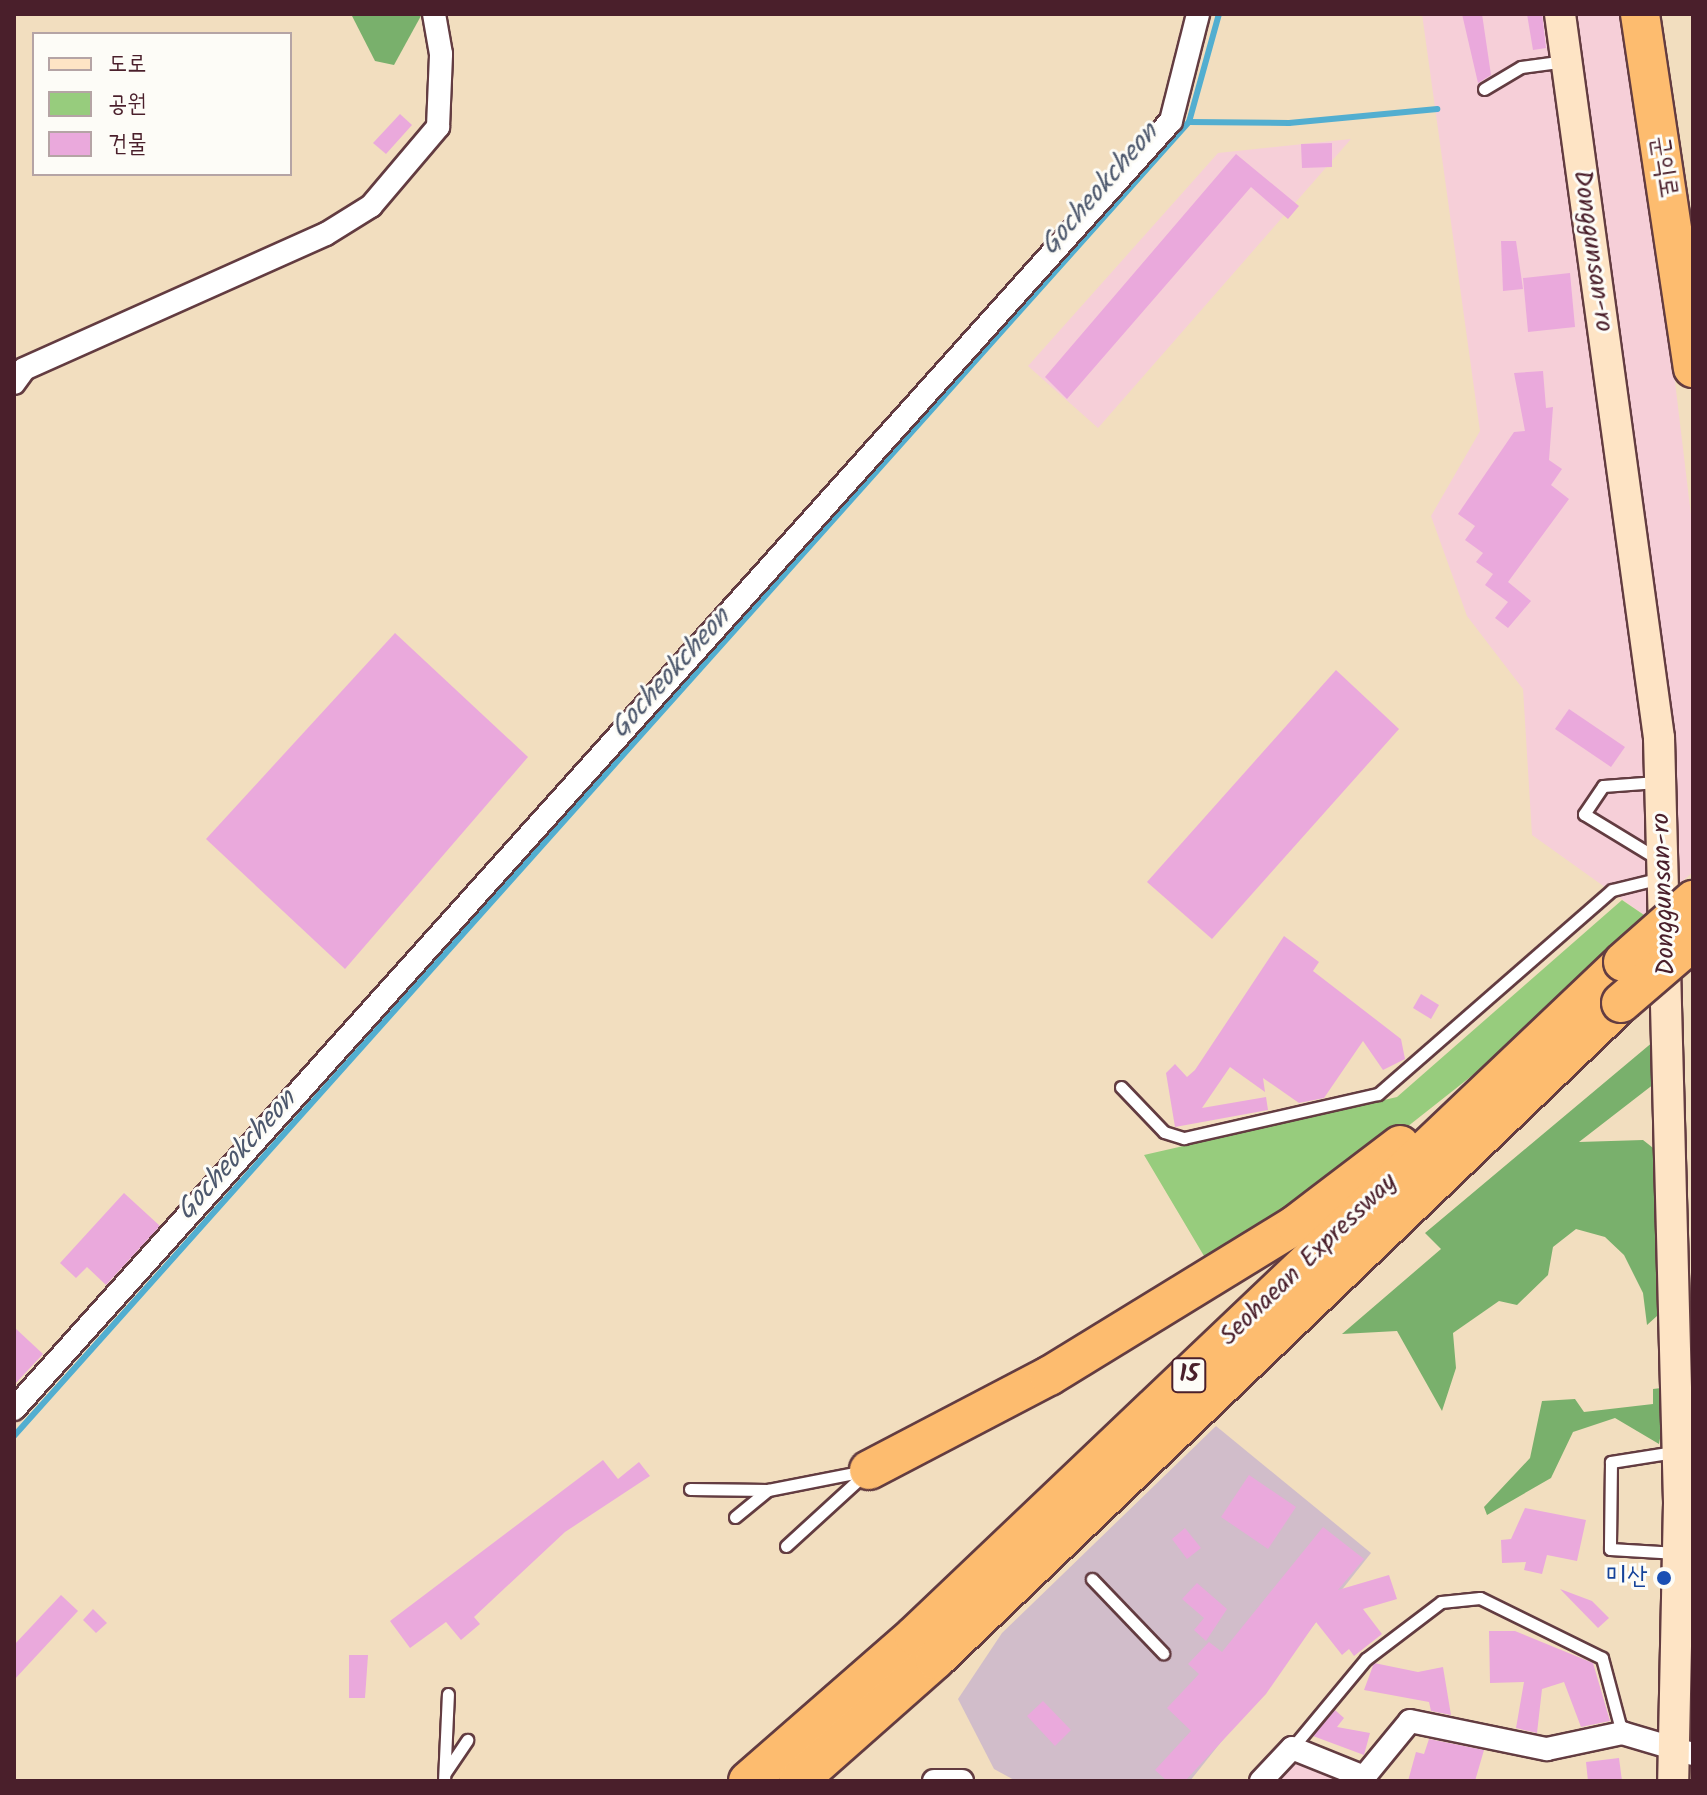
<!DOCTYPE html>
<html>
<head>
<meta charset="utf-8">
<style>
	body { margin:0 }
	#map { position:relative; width:1707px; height:1795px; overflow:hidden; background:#f2debf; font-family:Kalam,"Poor Story",sans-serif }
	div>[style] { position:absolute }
	.built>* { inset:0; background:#f6cfd8 }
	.industrial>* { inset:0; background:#d1bdca }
	.green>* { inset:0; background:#97cc7d }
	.forest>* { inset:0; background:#79b06c }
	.stream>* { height:6px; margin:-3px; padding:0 3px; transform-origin:3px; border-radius:3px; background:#52aed0 }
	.building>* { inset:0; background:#eaa9dc }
	.roads { filter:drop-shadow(2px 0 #633c41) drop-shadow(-2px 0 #633c41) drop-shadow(0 2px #633c41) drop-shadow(0 -2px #633c41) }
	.lane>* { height:11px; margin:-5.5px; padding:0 5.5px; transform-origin:5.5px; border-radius:5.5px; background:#fff }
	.street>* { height:22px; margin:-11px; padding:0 11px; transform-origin:11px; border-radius:11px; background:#fff }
	.secondary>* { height:30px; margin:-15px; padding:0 15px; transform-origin:15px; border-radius:15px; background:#fee4c5 }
	.highway>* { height:38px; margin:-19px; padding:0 19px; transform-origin:19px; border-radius:19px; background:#fdbc6f }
	.bridges { filter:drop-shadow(2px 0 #633c41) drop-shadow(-2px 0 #633c41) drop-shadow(0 2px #633c41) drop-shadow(0 -2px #633c41) }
	.highway-bridge>* { height:38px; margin:-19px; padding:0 19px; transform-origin:19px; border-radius:19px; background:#fdbc6f }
	.dots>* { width:22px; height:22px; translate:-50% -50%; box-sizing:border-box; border:4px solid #fdfcf7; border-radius:50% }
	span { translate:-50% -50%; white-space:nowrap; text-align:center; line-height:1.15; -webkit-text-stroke:6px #fdfcf7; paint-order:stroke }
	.shield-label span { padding:2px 6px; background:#fdfcf7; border:2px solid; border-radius:6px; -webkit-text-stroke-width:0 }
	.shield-label { font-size:24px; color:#4a1f2b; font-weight:700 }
	.street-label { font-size:26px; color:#4a1f2b }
	.transit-label { font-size:26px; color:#164399 }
	.right { translate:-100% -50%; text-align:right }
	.water-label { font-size:28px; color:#4d586d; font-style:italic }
	.frame { position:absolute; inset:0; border:16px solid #4a1f2b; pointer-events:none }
	.legend { position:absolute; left:32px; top:32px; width:260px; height:144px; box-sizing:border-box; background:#fdfcf7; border:2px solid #b5a4a5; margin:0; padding:10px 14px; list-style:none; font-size:24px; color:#4a1f2b }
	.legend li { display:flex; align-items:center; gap:16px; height:40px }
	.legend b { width:40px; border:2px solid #b5a4a5 }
</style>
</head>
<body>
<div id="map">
	<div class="built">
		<i style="clip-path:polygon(1422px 14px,1631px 14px,1693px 532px,1693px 872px,1644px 915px,1532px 835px,1523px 689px,1467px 616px,1431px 516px,1480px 431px)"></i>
		<i style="clip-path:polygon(1351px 139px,1098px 428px,1028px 366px,1218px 153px)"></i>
		<i style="clip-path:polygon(1299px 1756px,1339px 1781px,1265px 1781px)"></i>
	</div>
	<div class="industrial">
		<i style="clip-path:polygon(1216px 1426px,1371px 1553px,1190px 1781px,1016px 1781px,994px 1769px,958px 1699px,1002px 1633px)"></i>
	</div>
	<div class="green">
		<i style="clip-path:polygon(1622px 900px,1644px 915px,1521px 1037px,1317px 1198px,1207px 1261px,1144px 1155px,1397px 1097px)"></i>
	</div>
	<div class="forest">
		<i style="clip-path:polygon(351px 14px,422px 14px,394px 65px,375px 61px)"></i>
		<i style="clip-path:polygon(1660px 1036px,1663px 1077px,1579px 1142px,1643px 1140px,1662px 1155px,1667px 1307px,1647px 1325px,1643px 1293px,1624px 1255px,1605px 1237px,1576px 1229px,1553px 1247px,1548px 1275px,1517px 1305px,1499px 1301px,1453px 1333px,1456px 1368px,1442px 1411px,1397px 1331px,1342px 1334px,1441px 1249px,1425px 1233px)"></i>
		<i style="clip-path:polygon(1669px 1387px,1659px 1444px,1615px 1418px,1573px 1432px,1551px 1478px,1487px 1515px,1484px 1507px,1530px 1458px,1542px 1401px,1575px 1399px,1584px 1412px,1653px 1404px,1653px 1389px)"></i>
	</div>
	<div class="stream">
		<i style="left:1189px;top:122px;width:112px;rotate:-74.5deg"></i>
		<i style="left:14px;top:1436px;width:1763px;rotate:-48.2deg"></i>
		<i style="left:1189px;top:122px;width:100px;rotate:0.6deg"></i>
		<i style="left:1289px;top:123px;width:149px;rotate:-5.4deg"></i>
	</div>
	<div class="building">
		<i style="clip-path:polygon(1462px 14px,1482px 14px,1491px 75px,1478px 83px)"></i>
		<i style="clip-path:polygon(1527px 14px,1542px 14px,1546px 48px,1533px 50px)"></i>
		<i style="clip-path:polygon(400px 114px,412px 125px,386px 154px,373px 143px)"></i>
		<i style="clip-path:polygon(1332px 143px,1332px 167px,1302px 168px,1301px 144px)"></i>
		<i style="clip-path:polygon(1236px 154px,1299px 206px,1288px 219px,1251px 187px,1067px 399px,1045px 377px)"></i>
		<i style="clip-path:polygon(1501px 241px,1516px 241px,1523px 289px,1503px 291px)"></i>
		<i style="clip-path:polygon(1570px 273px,1575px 327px,1528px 332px,1523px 278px)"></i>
		<i style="clip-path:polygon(1543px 371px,1546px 408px,1553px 407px,1549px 460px,1562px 469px,1551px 485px,1569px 499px,1508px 582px,1531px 601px,1508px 628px,1495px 618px,1508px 602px,1485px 585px,1493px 574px,1476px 562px,1483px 553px,1465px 540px,1475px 526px,1458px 514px,1514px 432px,1525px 431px,1514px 373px)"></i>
		<i style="clip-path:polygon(395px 633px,528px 757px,345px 969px,206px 839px)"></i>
		<i style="clip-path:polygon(1336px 670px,1399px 729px,1212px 939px,1147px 882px)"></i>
		<i style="clip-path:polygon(1569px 709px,1625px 747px,1611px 767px,1555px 729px)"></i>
		<i style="clip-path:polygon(1284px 936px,1319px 962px,1313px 971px,1401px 1039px,1405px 1059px,1383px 1070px,1363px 1041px,1324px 1098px,1299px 1103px,1263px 1078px,1265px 1092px,1230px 1067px,1202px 1108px,1266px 1097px,1268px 1110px,1175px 1127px,1166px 1073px,1175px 1064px,1187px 1077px,1195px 1070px)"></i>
		<i style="clip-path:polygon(1421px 994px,1439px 1005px,1431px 1019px,1413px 1008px)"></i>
		<i style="clip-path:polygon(124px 1193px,160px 1226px,106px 1285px,87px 1267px,76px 1278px,60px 1263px)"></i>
		<i style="clip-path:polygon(14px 1327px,43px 1354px,14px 1385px)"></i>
		<i style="clip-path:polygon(603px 1460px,618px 1479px,639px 1462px,650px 1476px,565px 1532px,474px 1617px,480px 1624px,461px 1640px,446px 1622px,410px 1648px,390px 1621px)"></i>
		<i style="clip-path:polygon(1249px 1475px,1296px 1507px,1268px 1549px,1221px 1517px)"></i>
		<i style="clip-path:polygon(1525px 1508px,1586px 1520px,1577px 1561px,1547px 1555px,1542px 1574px,1524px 1570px,1526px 1562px,1502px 1563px,1501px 1540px,1511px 1539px)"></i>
		<i style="clip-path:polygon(1323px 1527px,1364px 1559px,1338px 1590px,1389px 1575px,1397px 1599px,1363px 1609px,1382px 1634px,1354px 1656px,1349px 1649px,1342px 1655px,1316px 1622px,1266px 1694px,1185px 1781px,1167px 1781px,1155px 1770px,1191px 1731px,1167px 1708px,1199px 1674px,1188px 1664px,1209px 1642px,1222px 1652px)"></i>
		<i style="clip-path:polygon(1185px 1528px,1201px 1548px,1187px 1559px,1172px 1539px)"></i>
		<i style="clip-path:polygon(1197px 1583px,1227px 1609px,1206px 1641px,1194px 1630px,1204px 1618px,1182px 1599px)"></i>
		<i style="clip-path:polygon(1560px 1589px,1592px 1601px,1609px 1618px,1598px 1628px)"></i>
		<i style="clip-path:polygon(61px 1595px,78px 1611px,14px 1680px,14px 1645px)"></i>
		<i style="clip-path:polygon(93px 1609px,107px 1623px,96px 1633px,83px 1620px)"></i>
		<i style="clip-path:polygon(1489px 1631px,1515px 1631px,1593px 1663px,1610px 1721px,1581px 1727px,1564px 1682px,1542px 1689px,1537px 1733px,1516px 1728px,1524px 1682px,1490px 1683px)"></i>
		<i style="clip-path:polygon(349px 1655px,368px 1655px,365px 1698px,349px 1698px)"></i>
		<i style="clip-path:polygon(1374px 1663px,1418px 1672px,1443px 1667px,1451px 1715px,1431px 1711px,1429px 1702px,1364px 1690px)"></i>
		<i style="clip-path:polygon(1043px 1701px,1071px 1730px,1055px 1746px,1027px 1716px)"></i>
		<i style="clip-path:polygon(1335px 1710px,1344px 1718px,1337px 1727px,1370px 1733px,1364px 1755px,1313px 1736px)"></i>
		<i style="clip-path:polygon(1429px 1739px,1484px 1750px,1475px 1781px,1408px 1781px,1416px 1752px,1424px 1754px)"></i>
		<i style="clip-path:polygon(1619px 1758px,1622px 1781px,1588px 1781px,1586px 1762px)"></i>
	</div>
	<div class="roads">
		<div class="lane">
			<i style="left:1484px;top:89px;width:43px;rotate:-30.7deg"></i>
			<i style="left:1521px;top:67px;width:45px;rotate:-7.6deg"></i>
			<i style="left:1657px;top:782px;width:54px;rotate:175.8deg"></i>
			<i style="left:1603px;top:786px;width:34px;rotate:124deg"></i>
			<i style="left:1584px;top:814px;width:87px;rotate:31.3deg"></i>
			<i style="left:1121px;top:1087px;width:62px;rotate:46.3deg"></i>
			<i style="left:1164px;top:1132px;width:21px;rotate:17deg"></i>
			<i style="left:1184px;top:1138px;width:199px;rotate:-12.8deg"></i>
			<i style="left:1378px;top:1094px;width:310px;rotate:-41.1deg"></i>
			<i style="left:1612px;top:890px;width:50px;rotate:-13.8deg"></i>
			<i style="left:1674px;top:1452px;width:64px;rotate:171deg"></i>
			<i style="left:1611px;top:1462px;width:87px;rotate:90.7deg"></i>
			<i style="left:1610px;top:1549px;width:67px;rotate:3.4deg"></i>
			<i style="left:690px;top:1489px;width:78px;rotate:0.7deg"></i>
			<i style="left:768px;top:1490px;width:99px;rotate:-11.1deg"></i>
			<i style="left:735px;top:1517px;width:43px;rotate:-39.3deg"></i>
			<i style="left:786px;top:1546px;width:108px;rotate:-42.4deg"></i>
			<i style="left:1092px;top:1579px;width:103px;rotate:46.2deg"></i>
			<i style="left:1292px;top:1748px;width:116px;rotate:-50.3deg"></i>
			<i style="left:1366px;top:1659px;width:94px;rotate:-37.2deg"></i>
			<i style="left:1441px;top:1602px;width:39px;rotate:-6deg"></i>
			<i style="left:1480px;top:1598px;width:136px;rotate:26.2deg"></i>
			<i style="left:1602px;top:1658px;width:78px;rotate:75.1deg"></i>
			<i style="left:445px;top:1773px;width:40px;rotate:-56deg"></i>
			<i style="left:444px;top:1781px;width:87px;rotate:-87.4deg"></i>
		</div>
		<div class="street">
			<i style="left:14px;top:383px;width:17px;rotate:-54deg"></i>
			<i style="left:24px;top:369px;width:331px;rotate:-24.1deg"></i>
			<i style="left:326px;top:234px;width:53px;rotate:-31.9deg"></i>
			<i style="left:371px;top:206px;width:104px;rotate:-49.7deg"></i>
			<i style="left:438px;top:127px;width:73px;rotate:-87.6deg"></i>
			<i style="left:441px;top:54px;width:41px;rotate:-99.9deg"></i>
			<i style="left:14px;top:1409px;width:1731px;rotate:-48.07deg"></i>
			<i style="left:1171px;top:121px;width:110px;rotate:-75.8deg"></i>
			<i style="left:934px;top:1781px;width:28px"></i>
			<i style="left:1261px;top:1781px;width:45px;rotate:-46.8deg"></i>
			<i style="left:1292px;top:1748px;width:78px;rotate:21.9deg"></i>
			<i style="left:1364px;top:1777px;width:72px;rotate:-50.6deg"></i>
			<i style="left:1410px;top:1721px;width:140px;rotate:11.6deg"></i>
			<i style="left:1547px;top:1749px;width:77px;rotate:-12deg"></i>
			<i style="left:1622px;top:1733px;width:74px;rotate:16.5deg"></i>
		</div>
		<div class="secondary">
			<i style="left:1560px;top:14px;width:731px;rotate:82.21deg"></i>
			<i style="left:1659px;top:738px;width:765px;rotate:88.5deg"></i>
			<i style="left:1679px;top:1503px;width:278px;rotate:91.2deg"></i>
		</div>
		<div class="highway">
			<i style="left:1640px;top:14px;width:358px;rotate:81.5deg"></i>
			<i style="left:869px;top:1470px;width:203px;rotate:-27.6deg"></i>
			<i style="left:1049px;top:1376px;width:289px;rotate:-31.5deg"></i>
			<i style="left:1295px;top:1225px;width:132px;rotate:-37.3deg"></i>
			<i style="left:748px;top:1781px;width:220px;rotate:-41.1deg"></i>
			<i style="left:914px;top:1636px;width:978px;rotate:-43.55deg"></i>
			<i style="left:798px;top:1781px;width:183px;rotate:-41.5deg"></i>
			<i style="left:935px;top:1660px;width:950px;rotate:-43.76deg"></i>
		</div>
	</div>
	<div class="bridges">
		<div class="highway-bridge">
			<i style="left:1623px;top:962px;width:94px;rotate:-41.5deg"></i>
			<i style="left:1621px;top:1003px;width:95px;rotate:-40.7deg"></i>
		</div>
	</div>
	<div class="dots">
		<i style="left:1664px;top:1578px;background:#1a4fb4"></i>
	</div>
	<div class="shield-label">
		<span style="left:1189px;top:1375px">15</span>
	</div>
	<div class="street-label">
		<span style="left:1663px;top:167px;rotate:81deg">군익로</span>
		<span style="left:1592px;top:251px;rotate:82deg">Donggunsan-ro</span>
		<span style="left:1665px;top:894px;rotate:-92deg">Donggunsan-ro</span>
		<span style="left:1309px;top:1260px;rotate:-44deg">Seohaean Expressway</span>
	</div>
	<div class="transit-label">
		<span class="right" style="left:1648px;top:1578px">미산</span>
	</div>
	<div class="water-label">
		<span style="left:1100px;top:190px;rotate:-49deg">Gocheokcheon</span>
		<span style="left:671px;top:674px;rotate:-48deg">Gocheokcheon</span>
		<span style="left:237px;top:1156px;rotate:-48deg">Gocheokcheon</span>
	</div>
	<div class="frame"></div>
	<ul class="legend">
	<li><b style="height:10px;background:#fee4c5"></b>도로</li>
	<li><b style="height:22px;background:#97cc7d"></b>공원</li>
	<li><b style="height:22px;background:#eaa9dc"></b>건물</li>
	</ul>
</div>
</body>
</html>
